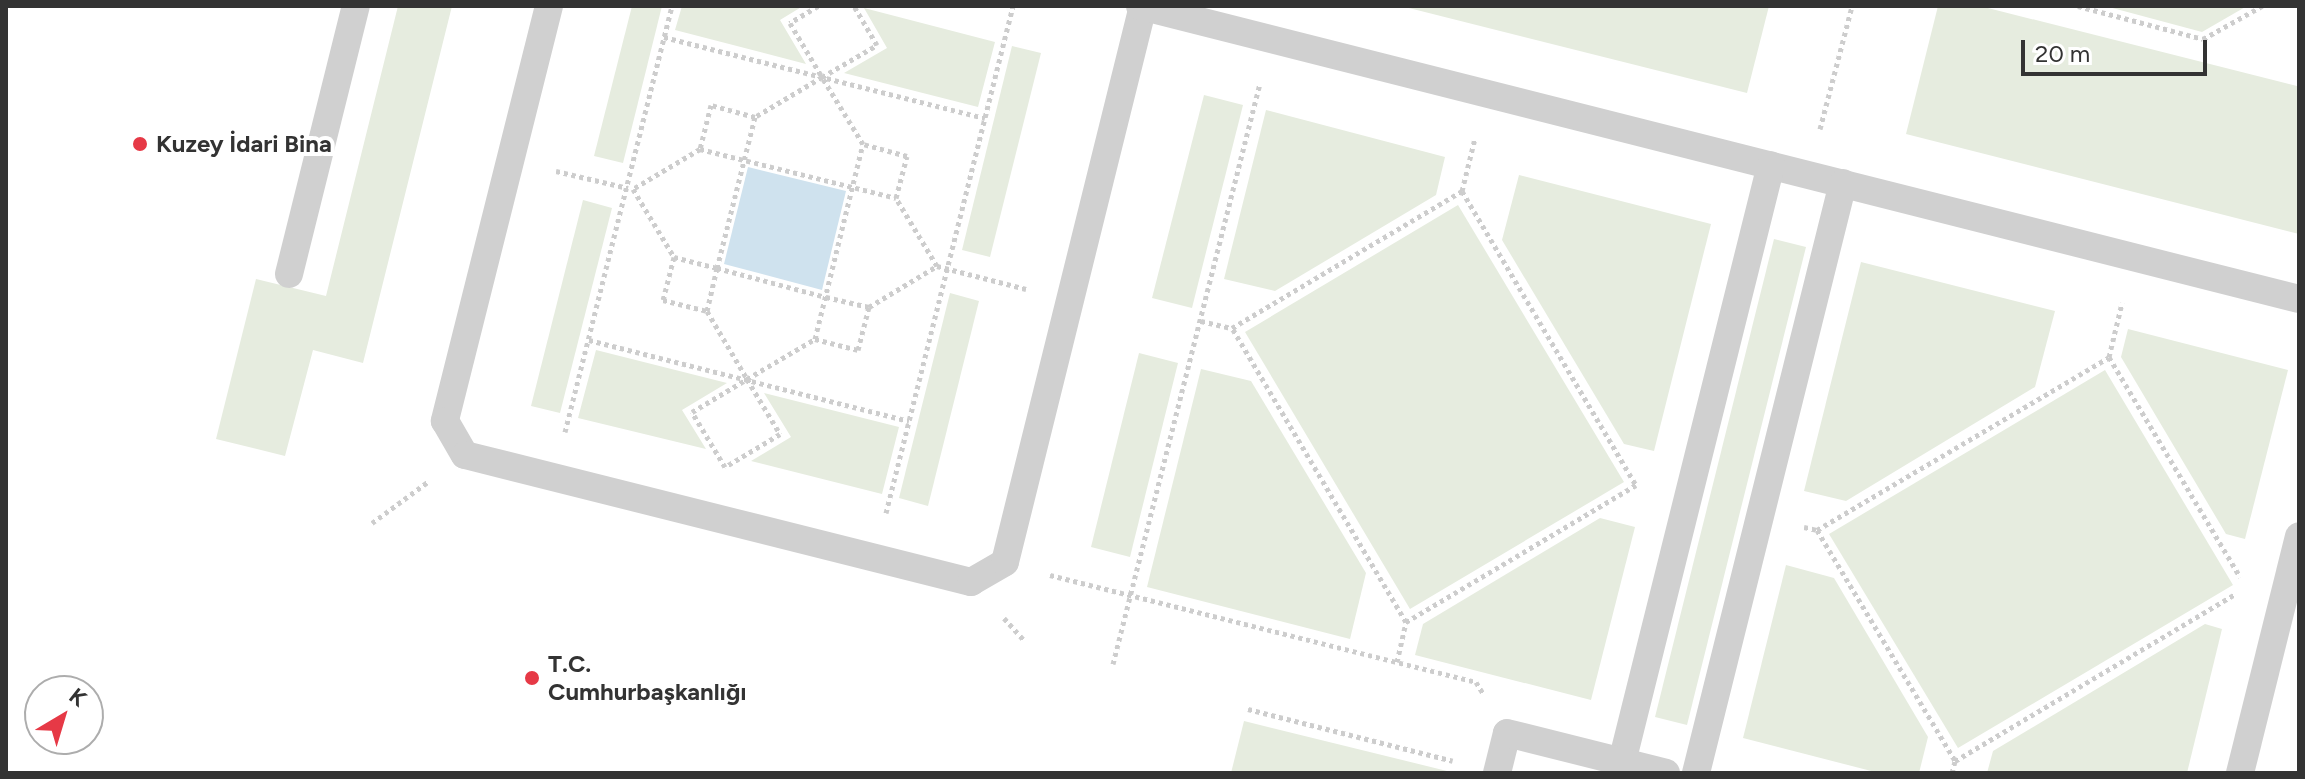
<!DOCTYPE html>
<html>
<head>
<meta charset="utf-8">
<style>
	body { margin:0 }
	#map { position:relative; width:2305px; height:779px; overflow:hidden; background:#fff; font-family:Figtree,sans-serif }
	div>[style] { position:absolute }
	.green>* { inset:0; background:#e6ecdf }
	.water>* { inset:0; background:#cfe2ee }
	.path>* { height:5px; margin-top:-2.5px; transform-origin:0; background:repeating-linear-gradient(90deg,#cdcdcd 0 4px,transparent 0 8px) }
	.lane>* { height:28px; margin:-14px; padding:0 14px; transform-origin:14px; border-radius:14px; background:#d0d0d0 }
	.dots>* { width:22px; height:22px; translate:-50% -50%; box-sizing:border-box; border:4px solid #fff; border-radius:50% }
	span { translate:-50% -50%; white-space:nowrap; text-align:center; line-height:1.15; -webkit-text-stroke:8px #fff; paint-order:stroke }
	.poi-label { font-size:24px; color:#333; font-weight:700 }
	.left { translate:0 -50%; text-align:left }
	.frame { position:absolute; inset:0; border:8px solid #333; pointer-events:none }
	.north { position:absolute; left:24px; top:675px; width:80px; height:80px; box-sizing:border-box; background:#fff; border:2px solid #adadad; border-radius:50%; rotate:38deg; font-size:22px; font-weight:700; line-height:32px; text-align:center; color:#333 }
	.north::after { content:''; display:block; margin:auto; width:28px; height:36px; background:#e63946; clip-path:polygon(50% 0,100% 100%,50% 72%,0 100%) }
	.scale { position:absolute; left:2021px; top:40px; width:186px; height:36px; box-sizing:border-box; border:4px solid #333; border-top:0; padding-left:10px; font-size:24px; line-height:28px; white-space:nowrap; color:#333; -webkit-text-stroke:6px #fff; paint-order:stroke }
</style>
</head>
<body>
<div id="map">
	<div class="green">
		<i style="clip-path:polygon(398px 6px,452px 6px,363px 363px,313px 350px,285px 456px,216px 439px,256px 279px,326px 296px)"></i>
		<i style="clip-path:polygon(632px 6px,662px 6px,623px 163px,594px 156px)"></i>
		<i style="clip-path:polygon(682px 6px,803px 6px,780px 20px,806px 64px,675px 30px)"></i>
		<i style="clip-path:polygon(1401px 6px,1769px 6px,1747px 93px)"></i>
		<i style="clip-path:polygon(1938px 6px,1980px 6px,2297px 86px,2299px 80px,2299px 234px,1906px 134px)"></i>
		<i style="clip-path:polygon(2105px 6px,2247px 6px,2202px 32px)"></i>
		<i style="clip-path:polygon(864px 8px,995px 42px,978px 107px,844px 73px,887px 48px)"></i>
		<i style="clip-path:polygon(1012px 46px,1041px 53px,990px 257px,962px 250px)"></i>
		<i style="clip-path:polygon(1204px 95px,1243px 105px,1192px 308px,1152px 298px)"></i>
		<i style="clip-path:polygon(1266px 110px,1445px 157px,1436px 195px,1275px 291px,1224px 279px)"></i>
		<i style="clip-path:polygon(1519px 175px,1711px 224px,1654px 451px,1624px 444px,1502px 240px)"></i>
		<i style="clip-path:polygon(583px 200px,612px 208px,560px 413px,531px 406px)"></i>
		<i style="clip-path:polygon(1458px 205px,1624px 482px,1410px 609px,1245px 332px)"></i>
		<i style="clip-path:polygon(1774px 239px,1806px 247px,1687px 725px,1655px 717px)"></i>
		<i style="clip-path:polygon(1861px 262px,2055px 311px,2035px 387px,1846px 501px,1804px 491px)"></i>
		<i style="clip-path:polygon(950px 293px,979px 301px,928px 506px,899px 498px)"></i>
		<i style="clip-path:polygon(2128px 329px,2288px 370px,2245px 539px,2226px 534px,2121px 357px)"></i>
		<i style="clip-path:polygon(596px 350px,727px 383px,682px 410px,706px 449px,578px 418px)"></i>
		<i style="clip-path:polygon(1139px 353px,1178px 363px,1130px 557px,1091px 547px)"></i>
		<i style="clip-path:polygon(1201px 369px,1251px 381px,1366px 573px,1350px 639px,1147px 587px)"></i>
		<i style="clip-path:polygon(2105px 370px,2233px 585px,1958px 748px,1829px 534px)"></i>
		<i style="clip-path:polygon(764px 393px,899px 427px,882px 494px,751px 461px,791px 437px)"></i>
		<i style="clip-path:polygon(1600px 518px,1635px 527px,1591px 700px,1415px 655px,1423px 624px)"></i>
		<i style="clip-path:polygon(1786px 565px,1834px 578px,1928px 737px,1919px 773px,1879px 773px,1743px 738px)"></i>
		<i style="clip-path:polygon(2205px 624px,2222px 629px,2187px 773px,1987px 773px,1993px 751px)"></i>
		<i style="clip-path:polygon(1244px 721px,1447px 771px,1446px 773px,1231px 773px)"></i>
	</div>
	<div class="water">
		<i style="clip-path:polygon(748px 167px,846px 191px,822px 290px,724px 264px)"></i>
	</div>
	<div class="path">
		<i style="left:818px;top:6px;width:33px;rotate:149deg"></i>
		<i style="left:790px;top:23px;width:63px;rotate:59.3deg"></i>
		<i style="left:822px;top:77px;width:64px;rotate:-30.2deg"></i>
		<i style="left:877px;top:45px;width:45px;rotate:-120.5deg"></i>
		<i style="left:2078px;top:6px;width:129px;rotate:14.8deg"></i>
		<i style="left:2203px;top:39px;width:68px;rotate:-29.2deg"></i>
		<i style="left:664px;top:37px;width:331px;rotate:14.2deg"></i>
		<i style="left:755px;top:117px;width:46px;rotate:-164.7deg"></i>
		<i style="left:711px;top:105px;width:45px;rotate:104deg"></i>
		<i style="left:700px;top:149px;width:78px;rotate:149.2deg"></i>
		<i style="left:633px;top:189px;width:79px;rotate:58.9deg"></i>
		<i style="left:674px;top:257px;width:44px;rotate:14.3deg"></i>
		<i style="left:717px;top:268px;width:113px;rotate:14.9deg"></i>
		<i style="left:826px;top:297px;width:44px;rotate:13.1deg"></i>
		<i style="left:869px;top:307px;width:79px;rotate:-31.1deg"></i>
		<i style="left:937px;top:266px;width:79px;rotate:-121.1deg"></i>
		<i style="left:896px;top:198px;width:43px;rotate:-75.3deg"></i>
		<i style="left:907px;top:156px;width:46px;rotate:-164.7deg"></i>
		<i style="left:863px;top:144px;width:79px;rotate:-121.5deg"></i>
		<i style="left:822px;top:77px;width:78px;rotate:149.2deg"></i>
		<i style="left:755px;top:117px;width:156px;rotate:104.1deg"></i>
		<i style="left:717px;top:268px;width:44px;rotate:103.1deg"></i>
		<i style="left:707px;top:311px;width:79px;rotate:59.5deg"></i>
		<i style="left:747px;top:379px;width:79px;rotate:-30.5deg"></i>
		<i style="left:815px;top:339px;width:44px;rotate:14.3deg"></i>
		<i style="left:858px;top:350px;width:44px;rotate:-75.7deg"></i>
		<i style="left:1820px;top:129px;width:127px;rotate:-75.4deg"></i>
		<i style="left:700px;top:149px;width:202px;rotate:14deg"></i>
		<i style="left:556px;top:171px;width:74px;rotate:13.3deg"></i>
		<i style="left:1462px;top:191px;width:55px;rotate:-76.2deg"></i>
		<i style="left:674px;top:257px;width:44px;rotate:104.3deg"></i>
		<i style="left:663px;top:300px;width:45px;rotate:14deg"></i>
		<i style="left:937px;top:266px;width:92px;rotate:14.5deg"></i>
		<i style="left:1201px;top:321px;width:32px;rotate:13deg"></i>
		<i style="left:1232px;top:328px;width:268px;rotate:-30.8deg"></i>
		<i style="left:1462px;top:191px;width:342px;rotate:59.4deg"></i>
		<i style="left:1636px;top:485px;width:268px;rotate:149.2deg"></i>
		<i style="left:1406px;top:622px;width:342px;rotate:-120.6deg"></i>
		<i style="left:815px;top:339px;width:201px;rotate:-76.2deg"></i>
		<i style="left:589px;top:340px;width:330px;rotate:14.2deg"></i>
		<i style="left:2109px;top:357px;width:56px;rotate:-76.5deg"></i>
		<i style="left:747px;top:379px;width:64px;rotate:59deg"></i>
		<i style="left:780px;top:434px;width:64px;rotate:149deg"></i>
		<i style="left:725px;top:467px;width:64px;rotate:-121deg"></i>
		<i style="left:692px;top:412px;width:64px;rotate:-31deg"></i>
		<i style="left:565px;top:432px;width:439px;rotate:-75.9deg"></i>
		<i style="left:886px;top:513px;width:523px;rotate:-75.94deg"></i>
		<i style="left:372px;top:523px;width:71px;rotate:-36.4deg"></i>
		<i style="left:1804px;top:527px;width:13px;rotate:13deg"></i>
		<i style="left:1817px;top:530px;width:339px;rotate:-30.6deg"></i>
		<i style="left:2109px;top:357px;width:256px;rotate:59.2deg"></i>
		<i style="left:1817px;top:530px;width:269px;rotate:59.1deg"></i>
		<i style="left:1955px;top:761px;width:326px;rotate:-30.8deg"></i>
		<i style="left:1050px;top:575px;width:439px;rotate:14.1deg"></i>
		<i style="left:1476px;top:682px;width:15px;rotate:58deg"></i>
		<i style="left:1004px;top:618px;width:31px;rotate:48deg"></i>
		<i style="left:1397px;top:662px;width:41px;rotate:-77.3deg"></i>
		<i style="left:1113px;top:664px;width:599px;rotate:-75.8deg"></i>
		<i style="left:1248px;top:709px;width:211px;rotate:14.2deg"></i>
		<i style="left:1952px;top:773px;width:12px;rotate:-76deg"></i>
	</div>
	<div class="lane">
		<i style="left:549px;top:6px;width:428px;rotate:104.1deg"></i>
		<i style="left:445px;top:421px;width:39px;rotate:60deg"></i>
		<i style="left:465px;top:455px;width:522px;rotate:14.09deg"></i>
		<i style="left:971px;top:582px;width:39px;rotate:-30deg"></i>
		<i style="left:1005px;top:562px;width:573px;rotate:-76.06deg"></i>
		<i style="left:1140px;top:6px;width:1195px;rotate:14.19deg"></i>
		<i style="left:289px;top:274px;width:276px;rotate:-76deg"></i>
		<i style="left:1622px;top:762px;width:615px;rotate:-75.99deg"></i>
		<i style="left:1497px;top:773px;width:41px;rotate:-76deg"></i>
		<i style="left:1507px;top:733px;width:164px;rotate:14.1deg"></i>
		<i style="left:1696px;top:773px;width:608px;rotate:-76.01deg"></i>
		<i style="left:2240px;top:773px;width:244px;rotate:-76deg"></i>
	</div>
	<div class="dots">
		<i style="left:140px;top:144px;background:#e63946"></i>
		<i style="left:532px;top:678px;background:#e63946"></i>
	</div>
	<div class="poi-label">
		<span class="left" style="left:156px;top:144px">Kuzey İdari Bina</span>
		<span class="left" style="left:548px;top:678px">T.C.<br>Cumhurbaşkanlığı</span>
	</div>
	<div class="frame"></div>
	<div class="north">K</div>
	<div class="scale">20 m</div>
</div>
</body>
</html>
